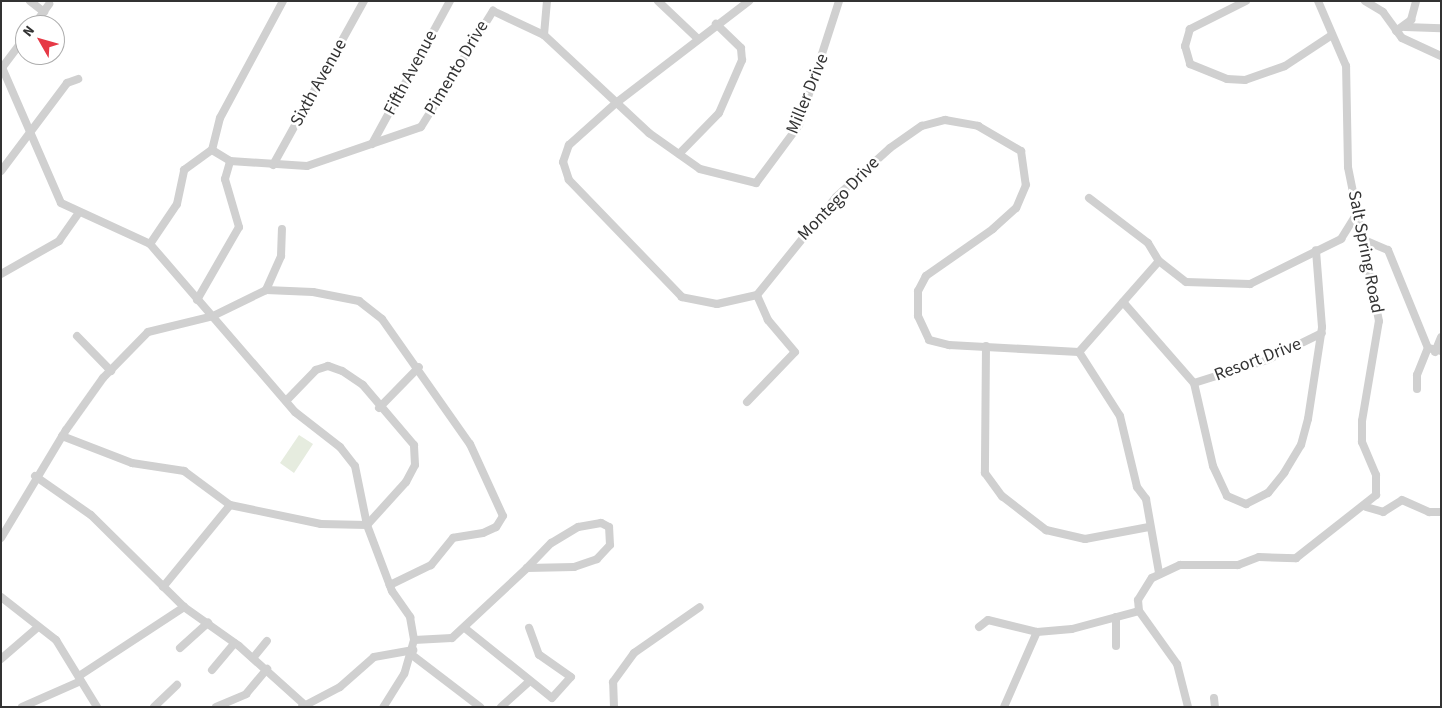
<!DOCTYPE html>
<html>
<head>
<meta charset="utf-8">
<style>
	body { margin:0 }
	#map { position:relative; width:1442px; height:708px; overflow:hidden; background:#fff; font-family:"Source Sans 3",sans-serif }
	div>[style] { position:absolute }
	.green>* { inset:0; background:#e6ecdf }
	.minor>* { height:8px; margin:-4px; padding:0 4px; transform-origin:4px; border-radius:4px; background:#d0d0d0 }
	span { translate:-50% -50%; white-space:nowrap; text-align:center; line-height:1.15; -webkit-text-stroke:5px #fff; paint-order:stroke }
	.street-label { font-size:18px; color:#333 }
	.frame { position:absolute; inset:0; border:2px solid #333; pointer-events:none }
	.north { position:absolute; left:15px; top:15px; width:50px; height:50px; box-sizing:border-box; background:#fff; border:1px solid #adadad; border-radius:50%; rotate:308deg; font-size:14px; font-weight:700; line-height:20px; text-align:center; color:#333 }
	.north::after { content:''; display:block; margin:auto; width:18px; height:22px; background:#e63946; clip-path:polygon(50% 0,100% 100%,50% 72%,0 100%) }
</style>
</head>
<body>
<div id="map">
	<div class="green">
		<i style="clip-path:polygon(299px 435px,313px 444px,294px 473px,280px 463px)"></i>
	</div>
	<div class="minor">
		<i style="left:30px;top:1px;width:18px;rotate:38deg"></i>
		<i style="left:658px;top:1px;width:54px;rotate:43.5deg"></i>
		<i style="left:1246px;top:1px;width:63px;rotate:153.4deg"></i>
		<i style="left:1190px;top:29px;width:18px;rotate:106deg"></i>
		<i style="left:1185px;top:46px;width:19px;rotate:74deg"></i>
		<i style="left:1190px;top:64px;width:40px;rotate:22deg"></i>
		<i style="left:1227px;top:79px;width:18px;rotate:3deg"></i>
		<i style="left:1245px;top:80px;width:42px;rotate:-19.3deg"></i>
		<i style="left:1285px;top:66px;width:56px;rotate:-33.4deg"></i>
		<i style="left:1365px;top:1px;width:21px;rotate:31deg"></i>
		<i style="left:1383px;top:12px;width:32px;rotate:54deg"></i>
		<i style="left:1402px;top:38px;width:43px;rotate:24.8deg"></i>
		<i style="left:34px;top:25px;width:26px;rotate:-54deg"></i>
		<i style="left:1405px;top:27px;width:36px;rotate:2deg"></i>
		<i style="left:1396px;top:31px;width:19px;rotate:-36deg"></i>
		<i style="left:1411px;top:20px;width:20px;rotate:-75deg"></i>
		<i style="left:544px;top:35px;width:34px;rotate:-85deg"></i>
		<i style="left:1px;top:65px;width:150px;rotate:66.5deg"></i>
		<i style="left:61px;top:203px;width:98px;rotate:24.7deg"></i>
		<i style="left:150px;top:244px;width:222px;rotate:49.2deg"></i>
		<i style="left:295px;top:412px;width:57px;rotate:37.9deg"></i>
		<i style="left:340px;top:447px;width:24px;rotate:52deg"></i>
		<i style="left:355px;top:466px;width:60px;rotate:78.5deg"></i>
		<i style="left:367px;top:525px;width:71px;rotate:69.3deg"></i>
		<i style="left:392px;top:591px;width:32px;rotate:55deg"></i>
		<i style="left:410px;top:617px;width:23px;rotate:80deg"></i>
		<i style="left:414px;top:640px;width:35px;rotate:106deg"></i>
		<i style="left:404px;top:674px;width:39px;rotate:122deg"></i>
		<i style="left:1px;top:69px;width:40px;rotate:-53deg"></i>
		<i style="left:372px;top:144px;width:163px;rotate:-61.4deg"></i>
		<i style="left:212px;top:150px;width:21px;rotate:31deg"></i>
		<i style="left:230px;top:161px;width:77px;rotate:3.7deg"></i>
		<i style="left:307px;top:166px;width:120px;rotate:-18.9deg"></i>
		<i style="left:421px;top:127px;width:137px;rotate:-58.2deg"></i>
		<i style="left:493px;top:11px;width:56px;rotate:25.2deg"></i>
		<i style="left:544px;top:35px;width:144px;rotate:43deg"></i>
		<i style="left:649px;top:133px;width:62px;rotate:35.2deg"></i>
		<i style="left:700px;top:169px;width:58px;rotate:14deg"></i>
		<i style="left:756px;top:183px;width:72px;rotate:-53.4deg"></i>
		<i style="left:799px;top:125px;width:130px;rotate:-72.1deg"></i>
		<i style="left:212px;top:150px;width:33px;rotate:-76deg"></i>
		<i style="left:220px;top:118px;width:133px;rotate:-61.7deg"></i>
		<i style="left:679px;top:154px;width:57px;rotate:-45.7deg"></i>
		<i style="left:719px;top:113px;width:58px;rotate:-66.5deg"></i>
		<i style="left:742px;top:60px;width:12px;rotate:-95deg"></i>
		<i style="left:741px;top:48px;width:35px;rotate:-136deg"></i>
		<i style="left:273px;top:165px;width:188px;rotate:-61deg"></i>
		<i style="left:1px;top:171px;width:110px;rotate:-53.1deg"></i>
		<i style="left:67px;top:83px;width:12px;rotate:-20deg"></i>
		<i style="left:1089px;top:198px;width:74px;rotate:37.3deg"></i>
		<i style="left:1148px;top:243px;width:21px;rotate:59deg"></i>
		<i style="left:1364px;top:240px;width:26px;rotate:23deg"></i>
		<i style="left:1388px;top:250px;width:106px;rotate:67.8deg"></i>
		<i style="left:1428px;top:348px;width:13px;rotate:13deg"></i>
		<i style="left:150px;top:244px;width:48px;rotate:-56deg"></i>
		<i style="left:177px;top:204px;width:35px;rotate:-78deg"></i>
		<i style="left:184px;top:170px;width:34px;rotate:-36deg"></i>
		<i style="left:1px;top:274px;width:67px;rotate:-29.6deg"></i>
		<i style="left:59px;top:241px;width:33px;rotate:-55deg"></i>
		<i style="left:266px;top:290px;width:37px;rotate:-66deg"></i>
		<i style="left:281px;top:256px;width:27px;rotate:-88deg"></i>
		<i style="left:757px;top:295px;width:126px;rotate:-51.1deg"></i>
		<i style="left:836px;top:197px;width:73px;rotate:-42.2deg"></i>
		<i style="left:890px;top:148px;width:39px;rotate:-35deg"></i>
		<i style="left:922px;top:126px;width:24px;rotate:-15deg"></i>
		<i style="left:945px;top:120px;width:34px;rotate:10deg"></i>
		<i style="left:978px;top:126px;width:50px;rotate:30.2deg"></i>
		<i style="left:1021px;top:151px;width:34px;rotate:82deg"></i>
		<i style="left:1026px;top:185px;width:25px;rotate:113deg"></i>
		<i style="left:1016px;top:208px;width:31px;rotate:138deg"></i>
		<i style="left:993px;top:229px;width:82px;rotate:145deg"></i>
		<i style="left:926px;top:276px;width:17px;rotate:118deg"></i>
		<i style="left:918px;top:291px;width:25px;rotate:90deg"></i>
		<i style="left:918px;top:316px;width:26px;rotate:65deg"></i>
		<i style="left:929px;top:340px;width:21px;rotate:14deg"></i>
		<i style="left:949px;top:345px;width:130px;rotate:3.1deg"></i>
		<i style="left:197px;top:300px;width:84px;rotate:-60.1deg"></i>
		<i style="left:239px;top:227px;width:50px;rotate:-106.3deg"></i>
		<i style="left:225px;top:179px;width:19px;rotate:-74deg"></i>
		<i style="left:1123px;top:302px;width:108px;rotate:48.8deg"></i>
		<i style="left:1194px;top:383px;width:85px;rotate:77.1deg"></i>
		<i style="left:1213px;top:466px;width:33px;rotate:65deg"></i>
		<i style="left:1227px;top:496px;width:21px;rotate:23deg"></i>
		<i style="left:1246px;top:504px;width:25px;rotate:-27deg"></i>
		<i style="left:1268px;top:493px;width:26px;rotate:-51deg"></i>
		<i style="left:1284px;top:473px;width:33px;rotate:-59deg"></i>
		<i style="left:1301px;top:445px;width:27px;rotate:-75deg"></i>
		<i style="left:1308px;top:419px;width:93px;rotate:-81.3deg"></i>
		<i style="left:1322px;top:327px;width:77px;rotate:-94.5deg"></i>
		<i style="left:77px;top:336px;width:49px;rotate:45.8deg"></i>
		<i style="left:986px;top:346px;width:127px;rotate:90.5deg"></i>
		<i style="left:985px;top:473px;width:29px;rotate:54deg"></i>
		<i style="left:1002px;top:496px;width:56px;rotate:37.7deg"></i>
		<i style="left:1046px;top:530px;width:40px;rotate:13deg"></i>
		<i style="left:1085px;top:539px;width:65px;rotate:-10.6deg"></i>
		<i style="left:1079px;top:352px;width:121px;rotate:-48.7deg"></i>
		<i style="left:1159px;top:261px;width:34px;rotate:38deg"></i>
		<i style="left:1186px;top:282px;width:64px;rotate:1.8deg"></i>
		<i style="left:1250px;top:284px;width:102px;rotate:-26.3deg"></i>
		<i style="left:1341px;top:239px;width:31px;rotate:-58deg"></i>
		<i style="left:1079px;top:352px;width:76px;rotate:57.4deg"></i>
		<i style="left:1120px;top:416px;width:73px;rotate:76.5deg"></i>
		<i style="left:1137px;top:487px;width:15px;rotate:53deg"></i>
		<i style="left:1146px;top:499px;width:75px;rotate:80deg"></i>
		<i style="left:1435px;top:352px;width:16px;rotate:-68deg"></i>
		<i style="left:1194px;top:383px;width:77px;rotate:-17.5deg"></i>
		<i style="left:1267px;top:360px;width:61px;rotate:-26.1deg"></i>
		<i style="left:1417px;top:389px;width:14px;rotate:-90deg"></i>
		<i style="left:1417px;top:375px;width:29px;rotate:-68deg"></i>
		<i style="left:747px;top:402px;width:69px;rotate:-46.2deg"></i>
		<i style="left:795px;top:352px;width:42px;rotate:-130.2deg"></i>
		<i style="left:768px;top:320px;width:27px;rotate:-114deg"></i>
		<i style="left:757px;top:295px;width:41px;rotate:167.3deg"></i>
		<i style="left:717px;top:304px;width:36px;rotate:-169deg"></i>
		<i style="left:682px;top:297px;width:163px;rotate:-134deg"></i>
		<i style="left:569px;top:180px;width:19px;rotate:-108deg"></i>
		<i style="left:563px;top:162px;width:18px;rotate:-71deg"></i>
		<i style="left:569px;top:145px;width:63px;rotate:-41.8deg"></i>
		<i style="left:616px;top:103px;width:168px;rotate:-37.5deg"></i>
		<i style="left:379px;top:408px;width:57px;rotate:-45.7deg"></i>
		<i style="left:62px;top:436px;width:75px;rotate:21.1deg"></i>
		<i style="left:132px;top:463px;width:53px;rotate:8.7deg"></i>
		<i style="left:184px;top:471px;width:57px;rotate:36.5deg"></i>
		<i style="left:35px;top:476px;width:68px;rotate:34.9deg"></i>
		<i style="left:91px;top:515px;width:131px;rotate:44.7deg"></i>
		<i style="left:184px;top:607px;width:67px;rotate:35.3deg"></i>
		<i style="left:239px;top:646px;width:91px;rotate:41.9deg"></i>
		<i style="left:1366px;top:507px;width:18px;rotate:16deg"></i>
		<i style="left:1383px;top:512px;width:22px;rotate:-32deg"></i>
		<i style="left:1402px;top:500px;width:30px;rotate:24deg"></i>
		<i style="left:1429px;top:512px;width:12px"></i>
		<i style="left:1px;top:538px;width:126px;rotate:-59deg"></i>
		<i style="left:66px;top:430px;width:64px;rotate:-54.6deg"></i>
		<i style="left:103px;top:378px;width:64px;rotate:-45.6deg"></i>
		<i style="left:148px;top:332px;width:67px;rotate:-13.8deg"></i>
		<i style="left:213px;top:316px;width:59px;rotate:-26.1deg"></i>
		<i style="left:266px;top:290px;width:47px;rotate:2.4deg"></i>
		<i style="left:313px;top:292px;width:47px;rotate:11.1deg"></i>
		<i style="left:359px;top:301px;width:29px;rotate:38deg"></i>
		<i style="left:382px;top:319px;width:153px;rotate:54.9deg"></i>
		<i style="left:470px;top:444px;width:79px;rotate:65.4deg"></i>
		<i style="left:503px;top:516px;width:13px;rotate:122deg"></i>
		<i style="left:496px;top:527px;width:14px;rotate:155deg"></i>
		<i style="left:483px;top:533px;width:30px;rotate:171deg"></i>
		<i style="left:453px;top:538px;width:35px;rotate:129deg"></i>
		<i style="left:431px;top:565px;width:46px;rotate:154deg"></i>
		<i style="left:163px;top:587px;width:106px;rotate:-50.7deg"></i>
		<i style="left:230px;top:505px;width:93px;rotate:11.8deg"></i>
		<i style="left:321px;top:524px;width:46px;rotate:1.2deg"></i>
		<i style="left:367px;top:525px;width:58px;rotate:-47.8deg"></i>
		<i style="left:406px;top:482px;width:19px;rotate:-62deg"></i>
		<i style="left:415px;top:465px;width:20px;rotate:-93deg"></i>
		<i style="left:414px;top:445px;width:79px;rotate:-130.4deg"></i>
		<i style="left:363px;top:385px;width:25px;rotate:-146deg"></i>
		<i style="left:342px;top:371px;width:15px;rotate:-160deg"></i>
		<i style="left:328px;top:366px;width:13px;rotate:162deg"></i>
		<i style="left:316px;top:370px;width:43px;rotate:134.1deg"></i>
		<i style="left:1px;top:597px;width:70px;rotate:38deg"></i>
		<i style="left:56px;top:640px;width:79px;rotate:58.5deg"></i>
		<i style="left:979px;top:627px;width:11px;rotate:-38deg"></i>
		<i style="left:988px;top:620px;width:50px;rotate:13.8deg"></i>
		<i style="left:466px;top:629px;width:110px;rotate:38.7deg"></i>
		<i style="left:552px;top:698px;width:28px;rotate:-48deg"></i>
		<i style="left:571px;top:677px;width:39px;rotate:-145deg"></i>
		<i style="left:539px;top:655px;width:29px;rotate:-110deg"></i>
		<i style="left:414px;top:640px;width:38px;rotate:-3deg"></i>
		<i style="left:452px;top:638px;width:103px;rotate:-43deg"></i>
		<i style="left:527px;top:568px;width:47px;rotate:-1.2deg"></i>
		<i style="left:574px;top:567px;width:24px;rotate:-19deg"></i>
		<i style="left:597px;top:559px;width:19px;rotate:-47deg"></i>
		<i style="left:610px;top:545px;width:18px;rotate:-93deg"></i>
		<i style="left:609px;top:527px;width:9px;rotate:-153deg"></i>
		<i style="left:601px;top:523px;width:23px;rotate:170deg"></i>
		<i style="left:578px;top:527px;width:31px;rotate:149deg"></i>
		<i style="left:551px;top:543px;width:35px;rotate:134deg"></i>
		<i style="left:1116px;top:646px;width:29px;rotate:-90deg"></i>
		<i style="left:180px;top:648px;width:38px;rotate:-42deg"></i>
		<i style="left:412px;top:655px;width:86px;rotate:37.4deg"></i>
		<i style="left:253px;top:658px;width:22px;rotate:-51deg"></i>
		<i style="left:1px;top:659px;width:49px;rotate:-40.9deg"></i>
		<i style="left:212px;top:670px;width:35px;rotate:-50deg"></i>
		<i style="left:79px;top:676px;width:126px;rotate:-33.3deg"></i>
		<i style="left:1214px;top:698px;width:9px;rotate:84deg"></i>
		<i style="left:22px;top:707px;width:64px;rotate:-23.8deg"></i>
		<i style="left:154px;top:707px;width:32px;rotate:-44deg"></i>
		<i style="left:216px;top:707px;width:33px;rotate:-23deg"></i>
		<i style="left:246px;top:694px;width:33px;rotate:-50deg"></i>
		<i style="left:302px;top:707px;width:43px;rotate:-27.8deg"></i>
		<i style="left:340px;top:687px;width:45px;rotate:-41.4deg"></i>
		<i style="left:374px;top:657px;width:40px;rotate:-10deg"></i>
		<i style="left:501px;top:707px;width:38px;rotate:-42deg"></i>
		<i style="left:614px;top:707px;width:25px;rotate:-92deg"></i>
		<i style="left:613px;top:682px;width:36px;rotate:-54deg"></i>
		<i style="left:634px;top:653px;width:80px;rotate:-34.9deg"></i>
		<i style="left:1004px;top:707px;width:82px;rotate:-66.3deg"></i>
		<i style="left:1037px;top:632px;width:35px;rotate:-5deg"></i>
		<i style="left:1072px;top:629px;width:69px;rotate:-15deg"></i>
		<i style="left:1188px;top:707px;width:44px;rotate:-104.3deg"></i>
		<i style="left:1177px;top:664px;width:65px;rotate:-125.6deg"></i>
		<i style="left:1139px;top:611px;width:11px;rotate:-95deg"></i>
		<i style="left:1138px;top:600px;width:26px;rotate:-58deg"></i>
		<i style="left:1152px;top:578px;width:31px;rotate:-25deg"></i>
		<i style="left:1180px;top:565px;width:58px"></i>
		<i style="left:1238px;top:565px;width:22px;rotate:-21deg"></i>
		<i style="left:1259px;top:557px;width:37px;rotate:2deg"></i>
		<i style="left:1296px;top:558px;width:102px;rotate:-38.2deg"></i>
		<i style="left:1376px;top:495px;width:20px;rotate:-90deg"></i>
		<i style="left:1376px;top:475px;width:36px;rotate:-113deg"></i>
		<i style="left:1362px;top:442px;width:21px;rotate:-90deg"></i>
		<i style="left:1362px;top:421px;width:101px;rotate:-80.4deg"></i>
		<i style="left:1379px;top:321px;width:157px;rotate:-101.4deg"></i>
		<i style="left:1348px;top:167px;width:101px;rotate:-91.1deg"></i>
		<i style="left:1346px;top:66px;width:71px;rotate:-113.3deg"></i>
	</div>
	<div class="street-label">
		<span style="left:457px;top:68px;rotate:-59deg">Pimento Drive</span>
		<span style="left:411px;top:73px;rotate:-62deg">Fifth Avenue</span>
		<span style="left:319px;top:83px;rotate:-61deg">Sixth Avenue</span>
		<span style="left:808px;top:94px;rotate:-68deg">Miller Drive</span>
		<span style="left:839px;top:199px;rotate:-46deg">Montego Drive</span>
		<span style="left:1365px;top:252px;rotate:79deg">Salt Spring Road</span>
		<span style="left:1258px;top:360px;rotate:-21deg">Resort Drive</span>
	</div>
	<div class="frame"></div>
	<div class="north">N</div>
</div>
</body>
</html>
